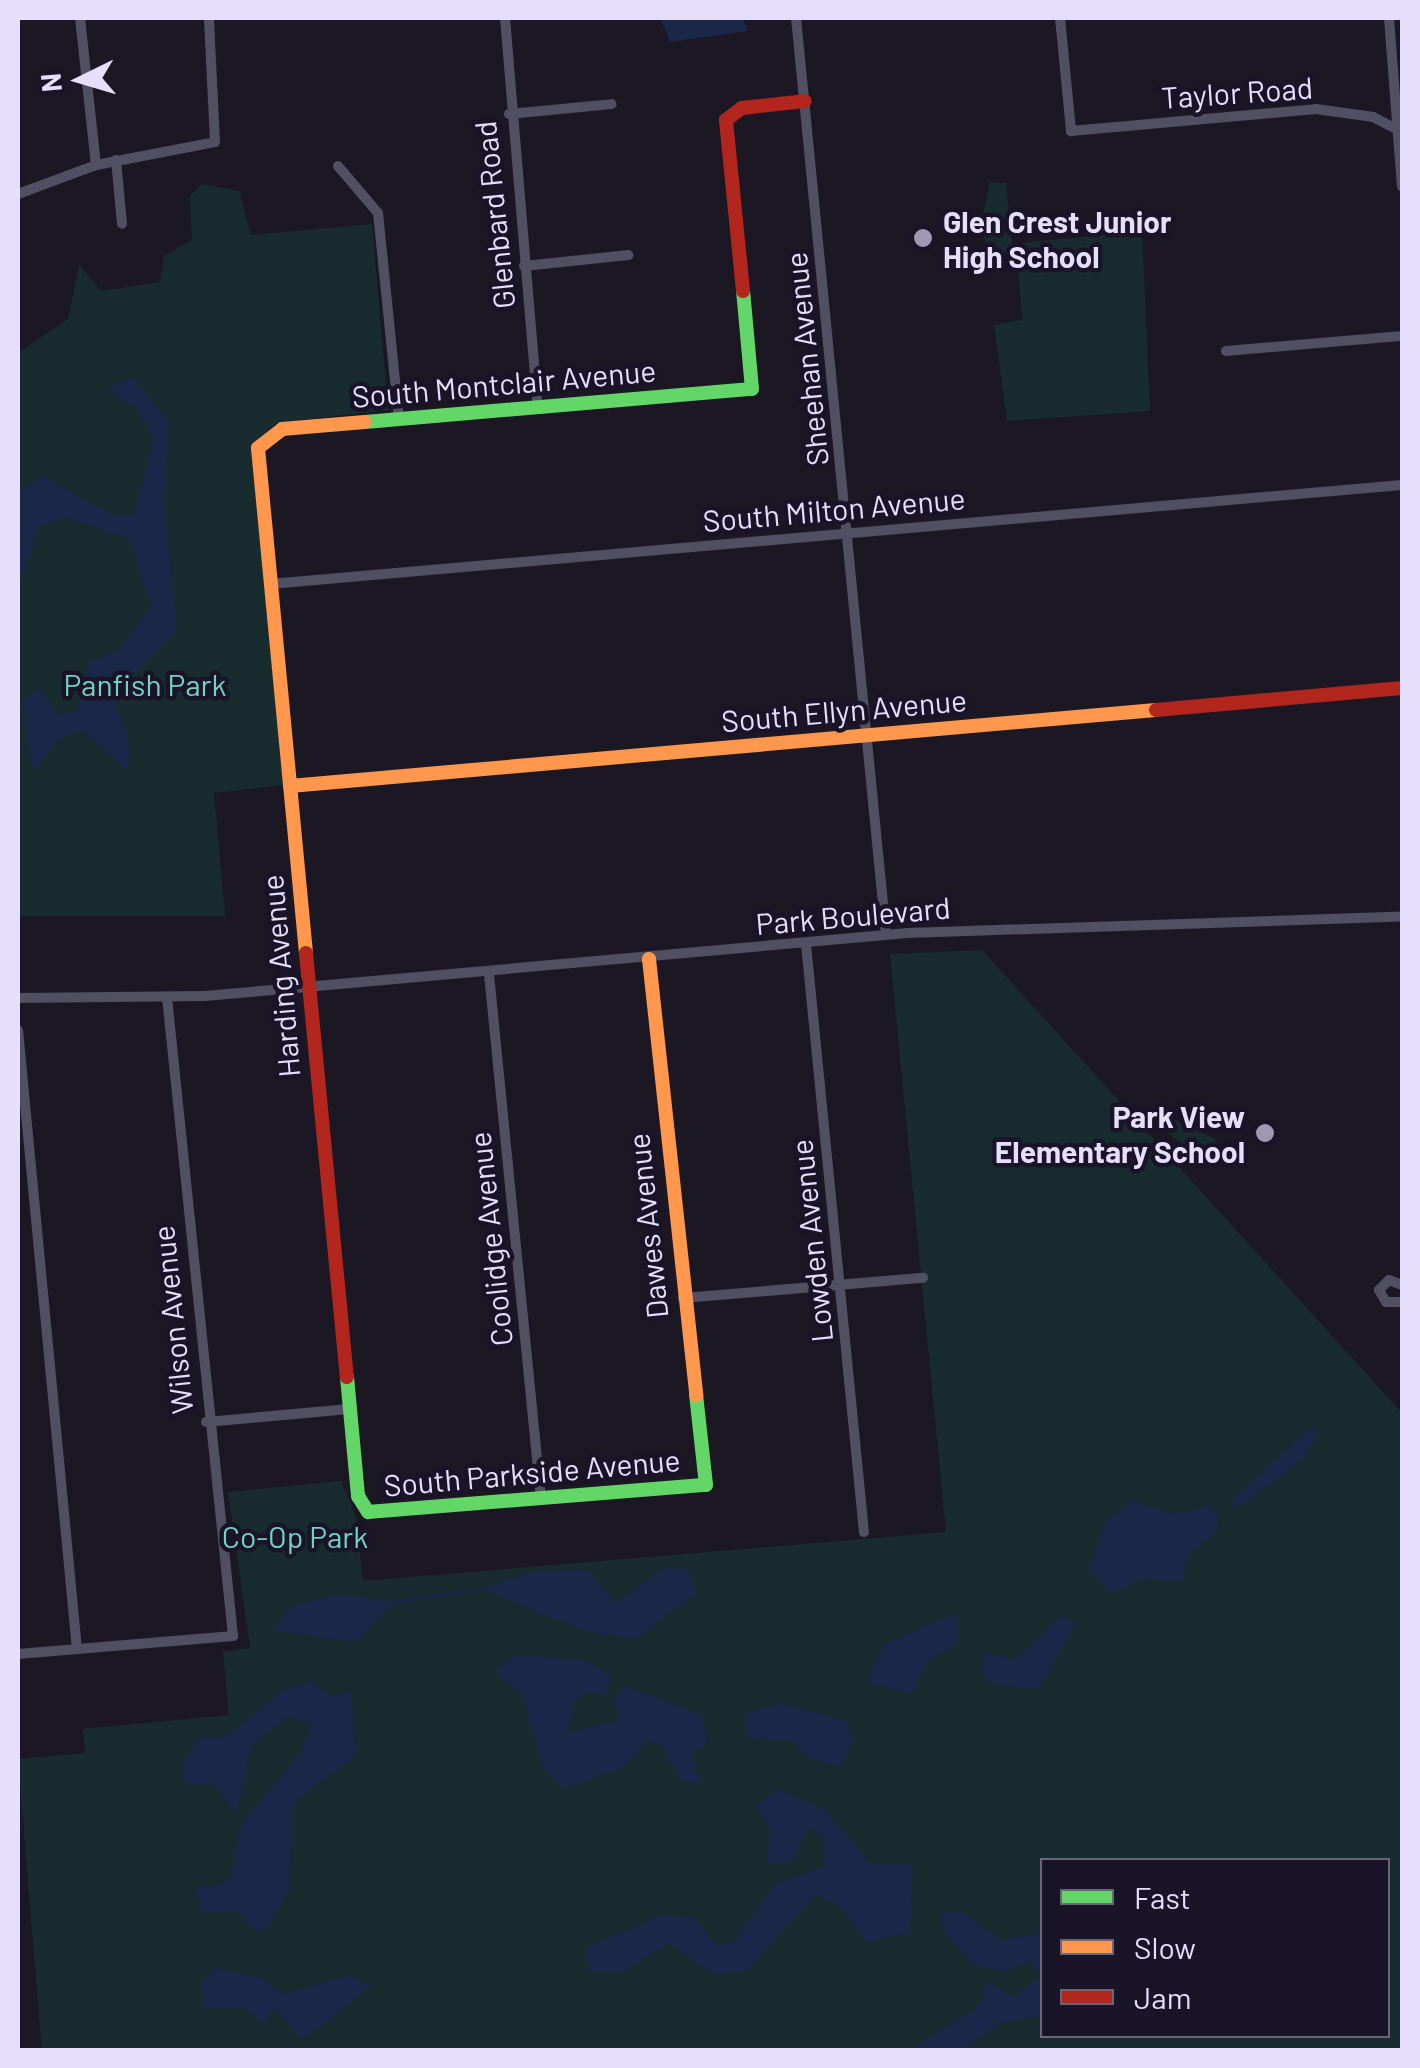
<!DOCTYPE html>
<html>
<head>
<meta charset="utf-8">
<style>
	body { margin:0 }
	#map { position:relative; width:1420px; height:2068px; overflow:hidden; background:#1b1824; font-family:Barlow,sans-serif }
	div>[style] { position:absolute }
	.green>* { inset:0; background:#182c2f }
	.water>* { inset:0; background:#192748 }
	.stream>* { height:2.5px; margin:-1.25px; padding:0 1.25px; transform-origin:1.25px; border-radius:1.25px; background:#192748 }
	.street>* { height:10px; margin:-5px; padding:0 5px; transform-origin:5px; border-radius:5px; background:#514f62 }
	.fast>* { height:14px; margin:-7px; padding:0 7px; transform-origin:7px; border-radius:7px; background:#63d668 }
	.slow>* { height:14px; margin:-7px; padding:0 7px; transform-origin:7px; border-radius:7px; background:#ff974d }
	.jam>* { height:14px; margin:-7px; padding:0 7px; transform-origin:7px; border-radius:7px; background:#b3261e }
	.dots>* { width:28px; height:28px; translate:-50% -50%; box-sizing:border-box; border:5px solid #191428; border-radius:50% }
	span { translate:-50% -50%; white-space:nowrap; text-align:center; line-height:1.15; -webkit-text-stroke:9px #191428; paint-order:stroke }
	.street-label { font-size:30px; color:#e5dffb }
	.poi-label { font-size:30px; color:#e5dffb; font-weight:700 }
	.left { translate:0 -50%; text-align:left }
	.right { translate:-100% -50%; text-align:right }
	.park-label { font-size:30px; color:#74d2c3 }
	.frame { position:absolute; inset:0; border:20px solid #e5dffb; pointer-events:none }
	.legend { position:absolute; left:1040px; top:1858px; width:350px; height:180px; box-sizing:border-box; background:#191428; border:2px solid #6b657c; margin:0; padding:12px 18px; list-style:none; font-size:30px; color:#e5dffb }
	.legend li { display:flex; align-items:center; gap:20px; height:50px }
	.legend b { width:50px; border:2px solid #6b657c }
	.north { position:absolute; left:30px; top:30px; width:100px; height:100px; -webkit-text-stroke:8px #191428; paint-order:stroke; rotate:265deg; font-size:28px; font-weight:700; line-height:40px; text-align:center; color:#e5dffb }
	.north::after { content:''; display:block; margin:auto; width:35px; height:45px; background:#e5dffb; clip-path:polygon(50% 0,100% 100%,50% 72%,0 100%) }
</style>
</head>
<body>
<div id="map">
	<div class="green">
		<i style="clip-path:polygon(990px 182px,1006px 183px,1012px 244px,1142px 231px,1150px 411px,1007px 421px,994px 325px,1022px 320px,1017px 255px,989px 258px,981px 223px)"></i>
		<i style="clip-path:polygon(202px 184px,239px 191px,251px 235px,372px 224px,388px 410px,276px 423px,252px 448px,283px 785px,214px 793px,225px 916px,18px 916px,18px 353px,68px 319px,79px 264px,101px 291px,160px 282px,164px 256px,192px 240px,190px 196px)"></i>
		<i style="clip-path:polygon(evenodd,982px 950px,1402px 1413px,1402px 2050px,42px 2050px,18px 1759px,85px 1753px,83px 1729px,229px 1715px,223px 1652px,250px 1648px,228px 1492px,341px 1481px,356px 1517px,363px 1581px,946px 1532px,890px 954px,982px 950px,1042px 1860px,1388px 1860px,1388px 2036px,1042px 2036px,1042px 1860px)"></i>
		<i style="clip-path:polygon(1173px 1119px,1216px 1139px,1212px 1169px,1165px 1130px)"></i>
	</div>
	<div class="water">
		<i style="clip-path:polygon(660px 18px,743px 18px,748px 31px,670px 42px)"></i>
		<i style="clip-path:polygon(132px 377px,169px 421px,164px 500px,177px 630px,112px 695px,130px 743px,128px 772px,83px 730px,59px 739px,32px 772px,23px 701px,41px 688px,56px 715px,78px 711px,90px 660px,116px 653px,152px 606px,129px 539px,66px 517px,39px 527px,18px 588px,18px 493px,43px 476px,113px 516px,134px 514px,154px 439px,137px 409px,107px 389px)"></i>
		<i style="clip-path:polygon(1313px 1425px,1317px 1436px,1302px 1460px,1235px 1510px,1232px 1500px)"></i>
		<i style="clip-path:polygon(1131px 1501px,1173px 1514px,1209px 1506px,1219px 1515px,1218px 1532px,1190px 1552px,1181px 1582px,1142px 1578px,1112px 1594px,1089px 1569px,1106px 1522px)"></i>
		<i style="clip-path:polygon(667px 1567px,689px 1570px,696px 1593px,637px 1638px,591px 1633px,492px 1594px,494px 1583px,535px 1572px,588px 1569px,615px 1603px)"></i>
		<i style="clip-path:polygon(343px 1594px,393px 1602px,358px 1642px,273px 1630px,291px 1606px)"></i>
		<i style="clip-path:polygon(956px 1613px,958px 1644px,927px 1662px,911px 1693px,866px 1683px,885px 1644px)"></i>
		<i style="clip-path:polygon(1061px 1616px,1076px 1622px,1039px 1689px,990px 1684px,980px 1667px,986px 1653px,1016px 1660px)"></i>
		<i style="clip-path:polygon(515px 1655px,586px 1660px,611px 1676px,606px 1696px,588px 1692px,574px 1701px,568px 1733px,619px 1720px,614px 1697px,623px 1686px,702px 1715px,708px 1743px,691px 1754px,701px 1785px,680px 1780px,662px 1746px,647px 1740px,624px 1767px,564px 1789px,543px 1768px,523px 1698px,496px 1672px)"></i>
		<i style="clip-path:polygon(313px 1682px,331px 1697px,351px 1691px,356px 1755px,293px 1803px,289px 1889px,268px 1929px,256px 1931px,237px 1911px,202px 1914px,195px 1885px,217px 1887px,231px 1876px,241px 1825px,302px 1751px,312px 1723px,287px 1716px,251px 1746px,236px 1815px,216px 1786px,184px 1783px,184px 1759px,201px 1737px,226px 1738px,282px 1690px)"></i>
		<i style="clip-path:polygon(780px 1704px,847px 1720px,853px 1742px,843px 1765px,810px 1760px,792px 1740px,748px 1738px,745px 1714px)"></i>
		<i style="clip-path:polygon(778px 1789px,824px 1809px,870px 1863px,913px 1863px,910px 1933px,866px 1942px,839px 1905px,816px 1894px,747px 1971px,714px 1974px,668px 1943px,626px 1971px,590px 1971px,586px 1948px,663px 1915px,695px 1918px,717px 1945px,735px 1941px,775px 1884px,825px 1866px,824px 1839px,809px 1825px,791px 1863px,767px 1864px,771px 1828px,755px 1806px)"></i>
		<i style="clip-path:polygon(942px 1911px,961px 1911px,1001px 1940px,1042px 1933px,1042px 2016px,1001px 2023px,961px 2050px,911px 2050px,978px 2007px,987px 1982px,1014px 1997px,1041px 1976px,1031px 1961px,1004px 1971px,976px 1967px,943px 1932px)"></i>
		<i style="clip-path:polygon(217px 1968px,265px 1979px,281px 1994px,349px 1976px,372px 1986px,302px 2040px,274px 2007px,265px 2024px,248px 2009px,204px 2008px,201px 1983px)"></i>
	</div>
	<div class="stream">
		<i style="left:393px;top:1602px;width:101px;rotate:-8.5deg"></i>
	</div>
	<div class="street">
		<i style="left:80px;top:18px;width:148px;rotate:83.8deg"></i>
		<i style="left:505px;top:18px;width:390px;rotate:85.2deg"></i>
		<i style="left:796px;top:18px;width:921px;rotate:84.39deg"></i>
		<i style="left:1060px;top:18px;width:114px;rotate:84.4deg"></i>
		<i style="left:1071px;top:131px;width:246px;rotate:-5.1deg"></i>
		<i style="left:1316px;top:109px;width:58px;rotate:8deg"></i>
		<i style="left:1373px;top:117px;width:33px;rotate:27deg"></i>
		<i style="left:1389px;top:18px;width:169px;rotate:85.6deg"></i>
		<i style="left:509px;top:114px;width:103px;rotate:-5.5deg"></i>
		<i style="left:116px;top:160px;width:64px;rotate:84.6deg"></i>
		<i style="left:338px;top:166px;width:62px;rotate:49.6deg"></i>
		<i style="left:378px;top:213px;width:208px;rotate:84.2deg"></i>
		<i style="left:18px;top:194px;width:83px;rotate:-20.4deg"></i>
		<i style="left:96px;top:165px;width:121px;rotate:-10.9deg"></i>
		<i style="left:215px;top:142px;width:124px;rotate:-92.8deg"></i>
		<i style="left:524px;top:266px;width:105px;rotate:-6deg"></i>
		<i style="left:1226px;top:351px;width:177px;rotate:-4.9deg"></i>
		<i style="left:270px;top:584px;width:1136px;rotate:-5deg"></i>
		<i style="left:806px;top:944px;width:591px;rotate:84.37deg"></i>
		<i style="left:489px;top:974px;width:528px;rotate:84.34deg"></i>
		<i style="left:18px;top:998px;width:187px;rotate:-0.6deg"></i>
		<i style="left:205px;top:996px;width:706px;rotate:-5.12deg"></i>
		<i style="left:908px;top:933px;width:494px;rotate:-1.9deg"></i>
		<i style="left:18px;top:1030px;width:622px;rotate:84.56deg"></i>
		<i style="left:1402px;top:1285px;width:14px;rotate:-159deg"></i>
		<i style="left:1389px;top:1280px;width:14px;rotate:135deg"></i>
		<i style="left:1379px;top:1290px;width:14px;rotate:60deg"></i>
		<i style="left:1386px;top:1302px;width:16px"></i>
		<i style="left:683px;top:1298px;width:241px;rotate:-4.8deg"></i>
		<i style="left:206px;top:1422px;width:144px;rotate:-5.2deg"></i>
		<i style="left:18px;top:1654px;width:216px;rotate:-4.8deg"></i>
		<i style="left:233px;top:1636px;width:642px;rotate:-95.9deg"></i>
	</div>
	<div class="fast">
		<i style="left:365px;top:422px;width:388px;rotate:-4.9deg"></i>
		<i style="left:752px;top:389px;width:98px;rotate:-95.2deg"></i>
		<i style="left:347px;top:1377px;width:120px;rotate:84.7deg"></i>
		<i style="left:358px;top:1496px;width:19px;rotate:58deg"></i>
		<i style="left:368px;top:1512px;width:339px;rotate:-4.6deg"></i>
		<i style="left:706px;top:1485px;width:91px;rotate:-96.3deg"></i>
	</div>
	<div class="slow">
		<i style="left:290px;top:786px;width:869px;rotate:-5.02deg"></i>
		<i style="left:306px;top:953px;width:507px;rotate:-95.43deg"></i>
		<i style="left:258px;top:448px;width:31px;rotate:-38deg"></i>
		<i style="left:282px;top:429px;width:83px;rotate:-4.8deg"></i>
		<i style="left:649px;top:959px;width:439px;rotate:83.8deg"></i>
	</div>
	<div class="jam">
		<i style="left:743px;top:291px;width:172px;rotate:-95.7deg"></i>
		<i style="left:726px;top:120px;width:20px;rotate:-37deg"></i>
		<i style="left:742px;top:108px;width:63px;rotate:-6.3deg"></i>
		<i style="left:1156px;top:710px;width:247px;rotate:-5.1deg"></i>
		<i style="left:306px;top:953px;width:426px;rotate:84.5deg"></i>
	</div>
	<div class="dots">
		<i style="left:923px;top:238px;background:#9e99b0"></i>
		<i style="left:1265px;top:1133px;background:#9e99b0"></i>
	</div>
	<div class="street-label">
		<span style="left:1237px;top:92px;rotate:-4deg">Taylor Road</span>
		<span style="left:494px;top:215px;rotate:-96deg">Glenbard Road</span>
		<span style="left:806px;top:359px;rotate:-96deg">Sheehan Avenue</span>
		<span style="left:504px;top:383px;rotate:-5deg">South Montclair Avenue</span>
		<span style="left:834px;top:509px;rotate:-5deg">South Milton Avenue</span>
		<span style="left:844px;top:710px;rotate:-5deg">South Ellyn Avenue</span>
		<span style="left:853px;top:915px;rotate:-5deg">Park Boulevard</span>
		<span style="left:280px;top:976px;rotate:-95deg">Harding Avenue</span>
		<span style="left:647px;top:1226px;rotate:-96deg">Dawes Avenue</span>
		<span style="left:490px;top:1239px;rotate:-96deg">Coolidge Avenue</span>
		<span style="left:811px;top:1241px;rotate:-96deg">Lowden Avenue</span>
		<span style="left:172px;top:1320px;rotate:-96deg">Wilson Avenue</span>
		<span style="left:532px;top:1472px;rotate:-5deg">South Parkside Avenue</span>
	</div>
	<div class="poi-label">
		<span class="left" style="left:943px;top:238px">Glen Crest Junior<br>High School</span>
		<span class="right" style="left:1245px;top:1133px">Park View<br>Elementary School</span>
	</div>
	<div class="park-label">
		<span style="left:145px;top:684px">Panfish Park</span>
		<span style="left:295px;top:1536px">Co-Op Park</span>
	</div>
	<div class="frame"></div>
	<ul class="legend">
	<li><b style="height:12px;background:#63d668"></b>Fast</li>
	<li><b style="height:12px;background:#ff974d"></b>Slow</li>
	<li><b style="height:12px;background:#b3261e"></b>Jam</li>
	</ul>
	<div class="north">N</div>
</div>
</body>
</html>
